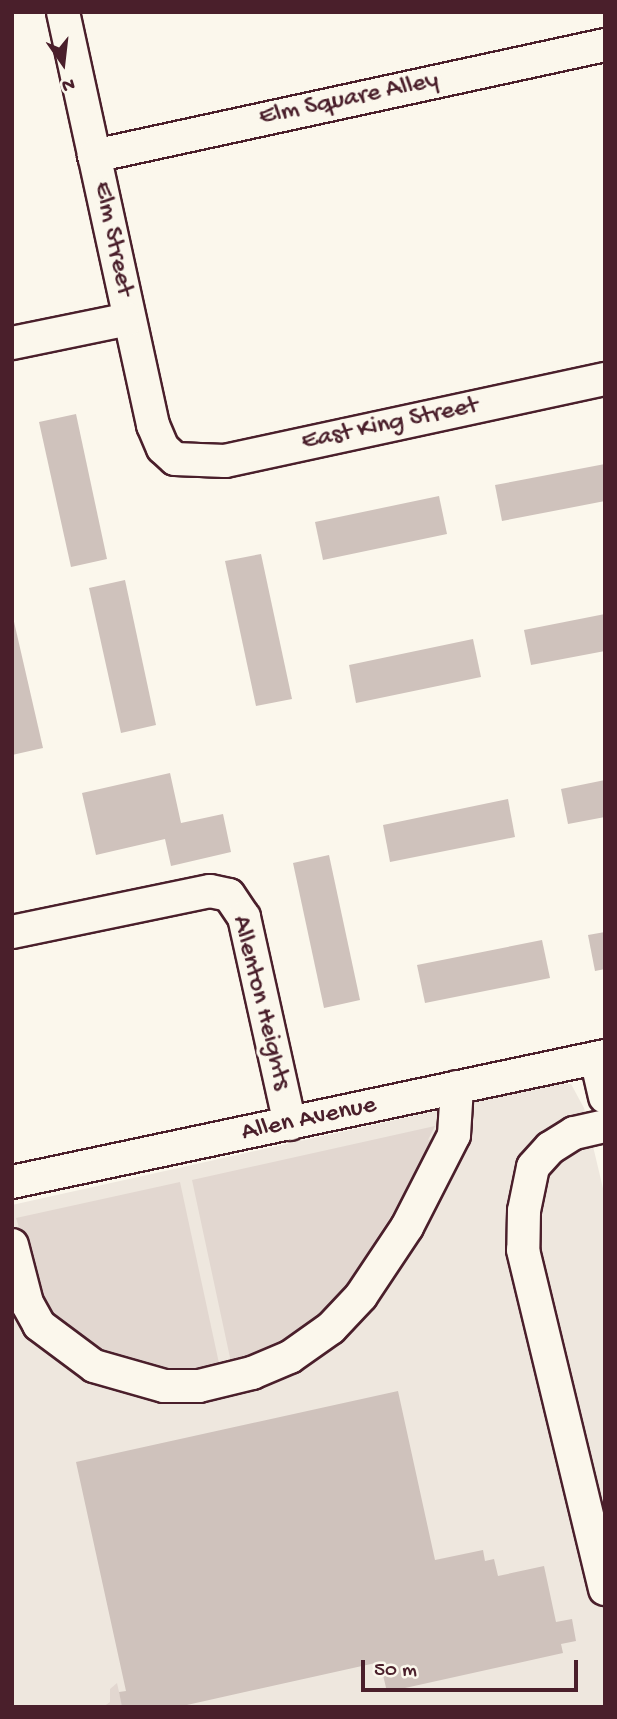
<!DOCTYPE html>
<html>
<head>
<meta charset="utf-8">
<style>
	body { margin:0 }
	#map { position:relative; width:617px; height:1719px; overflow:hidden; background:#fbf7ec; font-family:"Gochi Hand",sans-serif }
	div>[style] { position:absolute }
	.built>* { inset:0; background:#eee7de }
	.green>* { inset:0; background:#e2d7d0 }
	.building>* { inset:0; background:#cfc2bc }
	.roads { filter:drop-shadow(2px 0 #4a1f2b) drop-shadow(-2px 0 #4a1f2b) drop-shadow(0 2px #4a1f2b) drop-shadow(0 -2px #4a1f2b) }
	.minor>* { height:32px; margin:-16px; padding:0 16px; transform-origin:16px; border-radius:16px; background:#fbf7ec }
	span { translate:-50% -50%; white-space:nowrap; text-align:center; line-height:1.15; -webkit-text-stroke:7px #fbf7ec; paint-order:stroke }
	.street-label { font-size:26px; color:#4a1f2b }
	.frame { position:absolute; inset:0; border:14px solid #4a1f2b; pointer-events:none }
	.north { position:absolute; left:28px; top:28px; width:70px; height:70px; -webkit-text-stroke:5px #fbf7ec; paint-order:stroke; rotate:166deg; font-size:19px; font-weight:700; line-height:28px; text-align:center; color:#4a1f2b }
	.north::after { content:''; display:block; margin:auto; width:24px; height:32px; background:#4a1f2b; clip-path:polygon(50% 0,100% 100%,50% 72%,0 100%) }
	.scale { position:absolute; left:361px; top:1660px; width:217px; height:32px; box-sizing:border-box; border:4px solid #4a1f2b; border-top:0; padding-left:9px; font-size:21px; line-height:24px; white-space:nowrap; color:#4a1f2b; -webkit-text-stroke:5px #fbf7ec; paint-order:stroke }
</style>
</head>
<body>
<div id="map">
	<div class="built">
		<i style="clip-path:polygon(557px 1084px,571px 1084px,584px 1108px,605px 1197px,605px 1707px,12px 1707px,12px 1205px)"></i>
	</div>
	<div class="green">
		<i style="clip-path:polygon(435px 1126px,428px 1140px,442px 1137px,327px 1315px,299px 1338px,232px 1367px,192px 1180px)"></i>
		<i style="clip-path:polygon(180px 1182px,220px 1368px,168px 1375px,99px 1353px,46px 1315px,16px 1218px)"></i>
		<i style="clip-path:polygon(117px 1683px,122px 1705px,103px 1707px,110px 1702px,110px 1689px)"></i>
	</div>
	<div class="building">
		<i style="clip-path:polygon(76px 414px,107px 559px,71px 567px,39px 422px)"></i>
		<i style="clip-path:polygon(605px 464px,605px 501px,502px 521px,495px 485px)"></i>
		<i style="clip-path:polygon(439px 496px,447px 534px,323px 560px,315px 522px)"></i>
		<i style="clip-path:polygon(261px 554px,292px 699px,256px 706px,225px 561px)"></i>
		<i style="clip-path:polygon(125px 580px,156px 725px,121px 733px,89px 588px)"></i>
		<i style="clip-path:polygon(12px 613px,43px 748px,12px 755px)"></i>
		<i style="clip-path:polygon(605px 614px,605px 651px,531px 665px,524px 630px)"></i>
		<i style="clip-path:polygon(473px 639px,481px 677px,356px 703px,349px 665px)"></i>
		<i style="clip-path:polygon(170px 773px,181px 823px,223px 814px,231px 852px,171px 866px,165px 839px,96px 855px,82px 793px)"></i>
		<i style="clip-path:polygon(605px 780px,605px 817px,568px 824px,561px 789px)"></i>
		<i style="clip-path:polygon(508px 799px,515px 837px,390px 862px,383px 825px)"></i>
		<i style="clip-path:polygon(329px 855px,360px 1000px,324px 1008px,293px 863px)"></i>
		<i style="clip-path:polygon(605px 932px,605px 969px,595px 971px,588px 935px)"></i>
		<i style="clip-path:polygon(542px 940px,550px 978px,425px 1003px,417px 965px)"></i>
		<i style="clip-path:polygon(398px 1391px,435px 1560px,483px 1550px,485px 1561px,494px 1559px,498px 1576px,544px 1566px,556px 1622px,572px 1619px,576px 1641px,561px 1644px,563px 1653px,387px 1692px,380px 1662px,178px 1707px,122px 1707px,119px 1692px,126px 1691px,76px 1462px)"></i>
	</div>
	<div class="roads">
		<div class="minor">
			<i style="left:63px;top:12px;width:423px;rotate:77.7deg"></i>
			<i style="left:153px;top:425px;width:25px;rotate:67deg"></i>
			<i style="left:163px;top:448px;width:16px;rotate:43deg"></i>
			<i style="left:175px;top:459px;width:50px;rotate:2.3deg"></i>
			<i style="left:225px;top:461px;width:389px;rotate:-12.2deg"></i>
			<i style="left:94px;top:156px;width:523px;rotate:-12.26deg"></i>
			<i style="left:12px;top:343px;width:119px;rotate:-11.6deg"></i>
			<i style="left:12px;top:932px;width:202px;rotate:-11.7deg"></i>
			<i style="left:210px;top:891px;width:19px;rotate:12deg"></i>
			<i style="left:229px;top:895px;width:27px;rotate:56deg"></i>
			<i style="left:244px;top:917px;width:212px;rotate:77.5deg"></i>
			<i style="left:596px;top:1058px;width:40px;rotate:77deg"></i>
			<i style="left:605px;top:1126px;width:32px;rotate:167deg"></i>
			<i style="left:574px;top:1133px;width:28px;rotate:148deg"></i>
			<i style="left:550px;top:1148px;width:25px;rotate:132deg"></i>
			<i style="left:533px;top:1167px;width:45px;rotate:101.6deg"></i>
			<i style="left:524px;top:1211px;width:39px;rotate:91deg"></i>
			<i style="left:523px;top:1250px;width:349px;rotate:76.4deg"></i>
			<i style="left:12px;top:1182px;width:606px;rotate:-12deg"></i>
			<i style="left:12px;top:1245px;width:60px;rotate:75.5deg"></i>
			<i style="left:27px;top:1303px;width:25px;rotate:61deg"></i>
			<i style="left:39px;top:1325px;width:69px;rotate:36.7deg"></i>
			<i style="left:94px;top:1366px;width:73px;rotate:15.9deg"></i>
			<i style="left:164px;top:1386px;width:35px"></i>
			<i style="left:199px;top:1386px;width:55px;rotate:-13.8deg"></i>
			<i style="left:252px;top:1373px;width:41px;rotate:-22.8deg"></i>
			<i style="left:290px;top:1357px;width:50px;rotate:-35.3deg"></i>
			<i style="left:331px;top:1328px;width:44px;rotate:-46.8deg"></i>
			<i style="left:361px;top:1296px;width:83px;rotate:-56.3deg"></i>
			<i style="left:407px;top:1227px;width:103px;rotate:-62.9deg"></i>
			<i style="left:454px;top:1135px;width:48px;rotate:-86.4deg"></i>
		</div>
	</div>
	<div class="street-label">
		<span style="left:349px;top:100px;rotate:-12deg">Elm Square Alley</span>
		<span style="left:112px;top:239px;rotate:78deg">Elm Street</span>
		<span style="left:390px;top:425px;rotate:-12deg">East King Street</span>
		<span style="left:260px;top:1003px;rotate:76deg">Allenton Heights</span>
		<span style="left:309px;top:1120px;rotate:-12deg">Allen Avenue</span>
	</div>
	<div class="frame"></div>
	<div class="north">N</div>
	<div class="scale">50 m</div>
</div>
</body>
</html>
